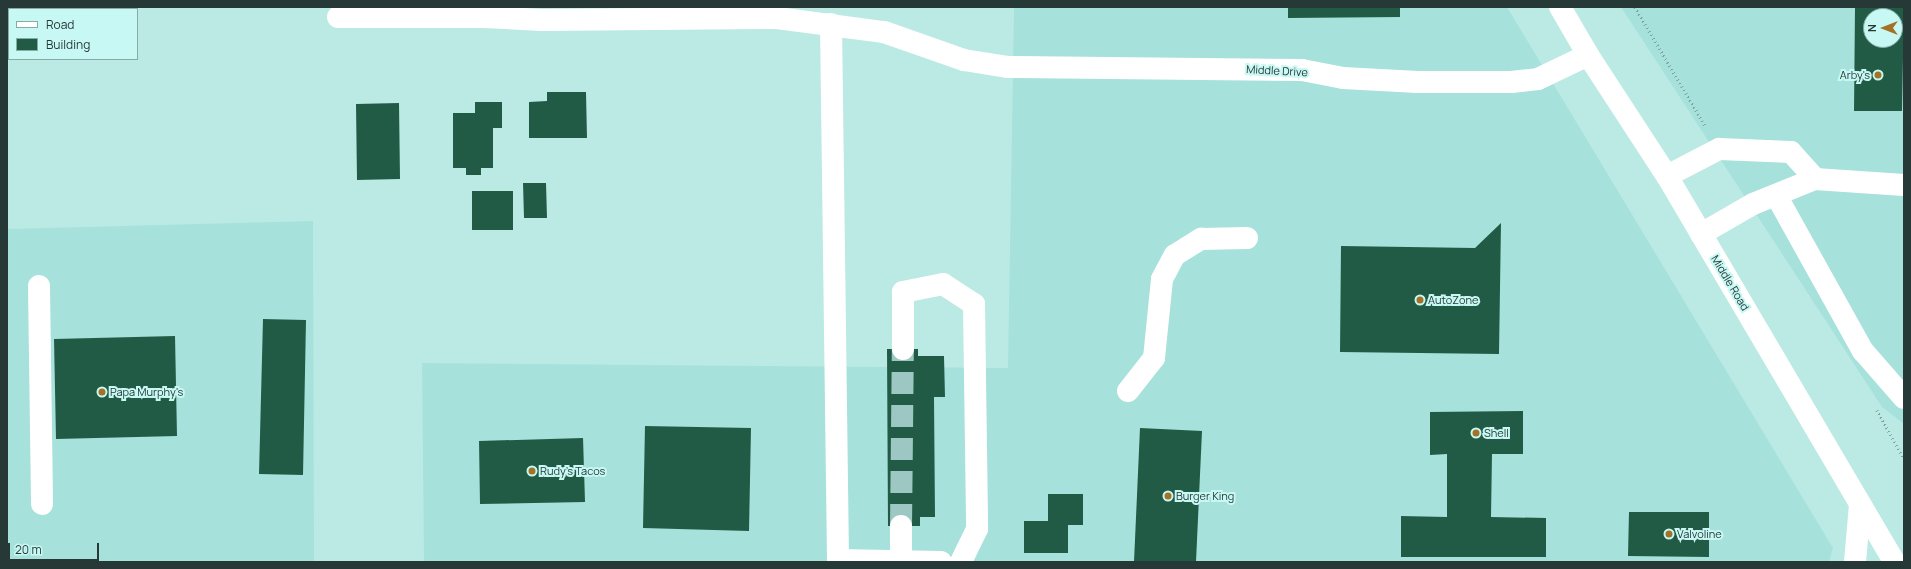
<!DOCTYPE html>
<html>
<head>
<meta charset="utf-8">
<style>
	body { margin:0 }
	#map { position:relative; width:1911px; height:569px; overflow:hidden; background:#bbeae5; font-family:Manrope,sans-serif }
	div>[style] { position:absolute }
	.built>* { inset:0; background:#a7e1db }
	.building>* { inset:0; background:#225b45 }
	.minor-tunnel>* { height:22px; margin-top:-11px; transform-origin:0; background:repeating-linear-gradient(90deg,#9dc7c2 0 22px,transparent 0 33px) }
	.path>* { height:2.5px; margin-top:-1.25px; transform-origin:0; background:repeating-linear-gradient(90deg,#7fa39f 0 1px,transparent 0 4px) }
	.minor>* { height:22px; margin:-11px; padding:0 11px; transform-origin:11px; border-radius:11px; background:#fff }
	.major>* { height:22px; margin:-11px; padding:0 11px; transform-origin:11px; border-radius:11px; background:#fff }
	.dots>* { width:11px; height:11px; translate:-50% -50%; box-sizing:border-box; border:2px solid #c8f8f3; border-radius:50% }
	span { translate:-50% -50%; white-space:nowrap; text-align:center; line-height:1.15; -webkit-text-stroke:4px #c8f8f3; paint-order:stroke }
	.street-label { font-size:11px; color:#263937 }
	.poi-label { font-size:11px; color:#263937 }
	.right { translate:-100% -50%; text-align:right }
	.left { translate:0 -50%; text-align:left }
	.frame { position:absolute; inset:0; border:8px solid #263937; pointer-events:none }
	.legend { position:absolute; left:8px; top:8px; width:130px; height:52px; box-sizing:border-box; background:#c8f8f3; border:1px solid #87aca8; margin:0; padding:5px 7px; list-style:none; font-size:12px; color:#263937 }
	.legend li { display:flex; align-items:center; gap:8px; height:20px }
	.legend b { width:20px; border:1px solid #87aca8 }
	.north { position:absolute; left:1863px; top:8px; width:40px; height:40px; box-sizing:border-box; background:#c8f8f3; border:1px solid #87aca8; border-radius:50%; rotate:270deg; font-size:11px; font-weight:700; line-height:16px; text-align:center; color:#263937 }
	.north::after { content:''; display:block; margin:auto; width:14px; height:18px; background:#a37227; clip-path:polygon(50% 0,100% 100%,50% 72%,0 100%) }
	.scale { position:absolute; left:8px; top:543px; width:91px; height:18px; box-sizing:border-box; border:2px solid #263937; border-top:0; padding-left:5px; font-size:12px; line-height:14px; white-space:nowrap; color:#263937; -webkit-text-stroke:3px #c8f8f3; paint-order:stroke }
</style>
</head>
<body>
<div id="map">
	<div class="built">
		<i style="clip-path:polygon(1014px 7px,1507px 7px,1833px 548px,1829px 562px,424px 562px,422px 363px,1008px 368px)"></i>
		<i style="clip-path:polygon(evenodd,1621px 7px,1904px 7px,1904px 424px,1882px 407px,1621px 7px,1871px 16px,1895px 16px,1895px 40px,1871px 40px,1871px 16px)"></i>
		<i style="clip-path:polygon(313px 221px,314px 562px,8px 562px,7px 229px)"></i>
	</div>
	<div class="building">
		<i style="clip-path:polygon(1288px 7px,1400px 7px,1400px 17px,1288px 18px)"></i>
		<i style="clip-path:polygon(evenodd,1855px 7px,1904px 7px,1902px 111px,1854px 111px,1855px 7px,1871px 16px,1895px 16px,1895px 40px,1871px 40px,1871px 16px)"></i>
		<i style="clip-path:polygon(547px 92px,586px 92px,587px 138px,529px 138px,529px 102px,547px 101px)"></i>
		<i style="clip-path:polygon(475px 102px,502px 102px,502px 128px,493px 128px,493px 168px,481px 168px,481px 175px,466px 175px,466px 168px,453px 168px,453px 113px,475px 113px)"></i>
		<i style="clip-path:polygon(399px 103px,400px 179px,357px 180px,356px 104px)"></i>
		<i style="clip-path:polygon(523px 183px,546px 183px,547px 218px,524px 218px)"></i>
		<i style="clip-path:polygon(472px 191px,513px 191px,513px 230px,472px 230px)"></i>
		<i style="clip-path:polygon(1501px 223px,1499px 354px,1340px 352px,1341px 246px,1475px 248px)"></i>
		<i style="clip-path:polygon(263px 319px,306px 320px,303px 475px,259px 474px)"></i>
		<i style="clip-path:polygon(175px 336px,177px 436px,56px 439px,54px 339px)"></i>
		<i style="clip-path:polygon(887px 349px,918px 349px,918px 356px,944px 356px,945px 397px,934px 397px,935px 517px,920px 517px,920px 526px,888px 526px)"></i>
		<i style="clip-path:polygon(1523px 411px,1523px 454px,1492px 454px,1491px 517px,1546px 518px,1546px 557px,1401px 557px,1401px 516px,1447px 517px,1447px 454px,1430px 455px,1430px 412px)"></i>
		<i style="clip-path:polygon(645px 426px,751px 428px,749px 531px,643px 528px)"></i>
		<i style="clip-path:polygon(1140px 428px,1202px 431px,1196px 562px,1134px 562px)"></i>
		<i style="clip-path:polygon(583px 438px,585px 502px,480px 504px,479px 441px)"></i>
		<i style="clip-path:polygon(1048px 494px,1083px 494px,1083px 525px,1068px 525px,1068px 553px,1024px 553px,1024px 521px,1048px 521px)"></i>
		<i style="clip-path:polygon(1629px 512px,1709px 512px,1709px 557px,1628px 556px)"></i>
	</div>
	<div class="minor-tunnel">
		<i style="left:901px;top:526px;width:177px;rotate:-89.4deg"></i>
	</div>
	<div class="path">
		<i style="left:1635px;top:7px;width:139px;rotate:59.4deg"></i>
		<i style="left:1877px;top:410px;width:56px;rotate:61.1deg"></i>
	</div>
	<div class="minor">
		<i style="left:338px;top:17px;width:147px"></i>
		<i style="left:485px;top:17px;width:57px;rotate:3deg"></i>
		<i style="left:542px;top:20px;width:235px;rotate:-0.5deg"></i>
		<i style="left:777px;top:18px;width:108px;rotate:7.5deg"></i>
		<i style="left:884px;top:32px;width:85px;rotate:19.3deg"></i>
		<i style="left:964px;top:60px;width:45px;rotate:9deg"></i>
		<i style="left:1008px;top:67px;width:294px;rotate:0.6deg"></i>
		<i style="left:1302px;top:70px;width:42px;rotate:11deg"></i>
		<i style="left:1343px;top:78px;width:75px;rotate:3.1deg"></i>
		<i style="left:1418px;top:82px;width:93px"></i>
		<i style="left:1511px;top:82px;width:27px;rotate:-6deg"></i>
		<i style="left:1538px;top:79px;width:55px;rotate:-25.6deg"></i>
		<i style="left:831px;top:24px;width:538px;rotate:89.25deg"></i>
		<i style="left:1667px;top:176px;width:59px;rotate:-27.4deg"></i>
		<i style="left:1719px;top:149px;width:72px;rotate:2.4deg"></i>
		<i style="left:1791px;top:152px;width:36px;rotate:48deg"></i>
		<i style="left:1776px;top:195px;width:179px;rotate:60.9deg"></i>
		<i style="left:1863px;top:351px;width:62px;rotate:48.9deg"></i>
		<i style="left:1701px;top:234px;width:60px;rotate:-30deg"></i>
		<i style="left:1753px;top:204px;width:67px;rotate:-22deg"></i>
		<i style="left:1815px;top:179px;width:89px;rotate:3.9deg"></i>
		<i style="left:39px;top:286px;width:218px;rotate:89.2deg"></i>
		<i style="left:903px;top:349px;width:57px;rotate:-90deg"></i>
		<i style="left:903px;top:292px;width:41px;rotate:-11.3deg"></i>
		<i style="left:943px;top:284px;width:37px;rotate:33deg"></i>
		<i style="left:974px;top:304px;width:225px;rotate:89.2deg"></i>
		<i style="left:977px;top:529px;width:37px;rotate:116deg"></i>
		<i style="left:1128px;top:391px;width:42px;rotate:-51.8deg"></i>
		<i style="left:1154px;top:358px;width:79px;rotate:-84.2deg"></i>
		<i style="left:1162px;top:279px;width:27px;rotate:-62deg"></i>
		<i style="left:1175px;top:255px;width:31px;rotate:-32deg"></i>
		<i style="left:1201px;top:239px;width:46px;rotate:-1.2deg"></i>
		<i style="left:838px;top:560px;width:103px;rotate:1.1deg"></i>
		<i style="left:901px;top:561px;width:35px;rotate:-90deg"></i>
	</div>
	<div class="major">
		<i style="left:1560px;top:7px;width:56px;rotate:59.7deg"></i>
		<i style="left:1588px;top:55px;width:145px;rotate:56.9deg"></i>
		<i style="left:1667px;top:176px;width:448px;rotate:59.5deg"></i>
		<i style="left:1855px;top:562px;width:57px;rotate:-85deg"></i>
	</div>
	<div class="dots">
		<i style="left:1878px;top:75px;background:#a37227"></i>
		<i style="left:1420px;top:300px;background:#a37227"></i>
		<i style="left:102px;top:392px;background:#a37227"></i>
		<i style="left:1476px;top:433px;background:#a37227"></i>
		<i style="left:532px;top:471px;background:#a37227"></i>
		<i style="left:1168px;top:496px;background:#a37227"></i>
		<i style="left:1669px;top:534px;background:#a37227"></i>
	</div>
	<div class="street-label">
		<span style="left:1277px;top:71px;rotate:3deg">Middle Drive</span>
		<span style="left:1730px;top:283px;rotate:59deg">Middle Road</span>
	</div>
	<div class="poi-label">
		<span class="right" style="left:1870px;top:75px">Arby's</span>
		<span class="left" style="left:1428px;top:300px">AutoZone</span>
		<span class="left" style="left:110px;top:392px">Papa Murphy's</span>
		<span class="left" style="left:1484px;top:433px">Shell</span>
		<span class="left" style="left:540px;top:471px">Rudy's Tacos</span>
		<span class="left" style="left:1176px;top:496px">Burger King</span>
		<span class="left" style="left:1677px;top:534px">Valvoline</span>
	</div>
	<div class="frame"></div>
	<ul class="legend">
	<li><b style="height:5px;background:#fff"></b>Road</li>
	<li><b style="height:11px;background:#225b45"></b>Building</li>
	</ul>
	<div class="north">N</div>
	<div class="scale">20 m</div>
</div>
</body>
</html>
